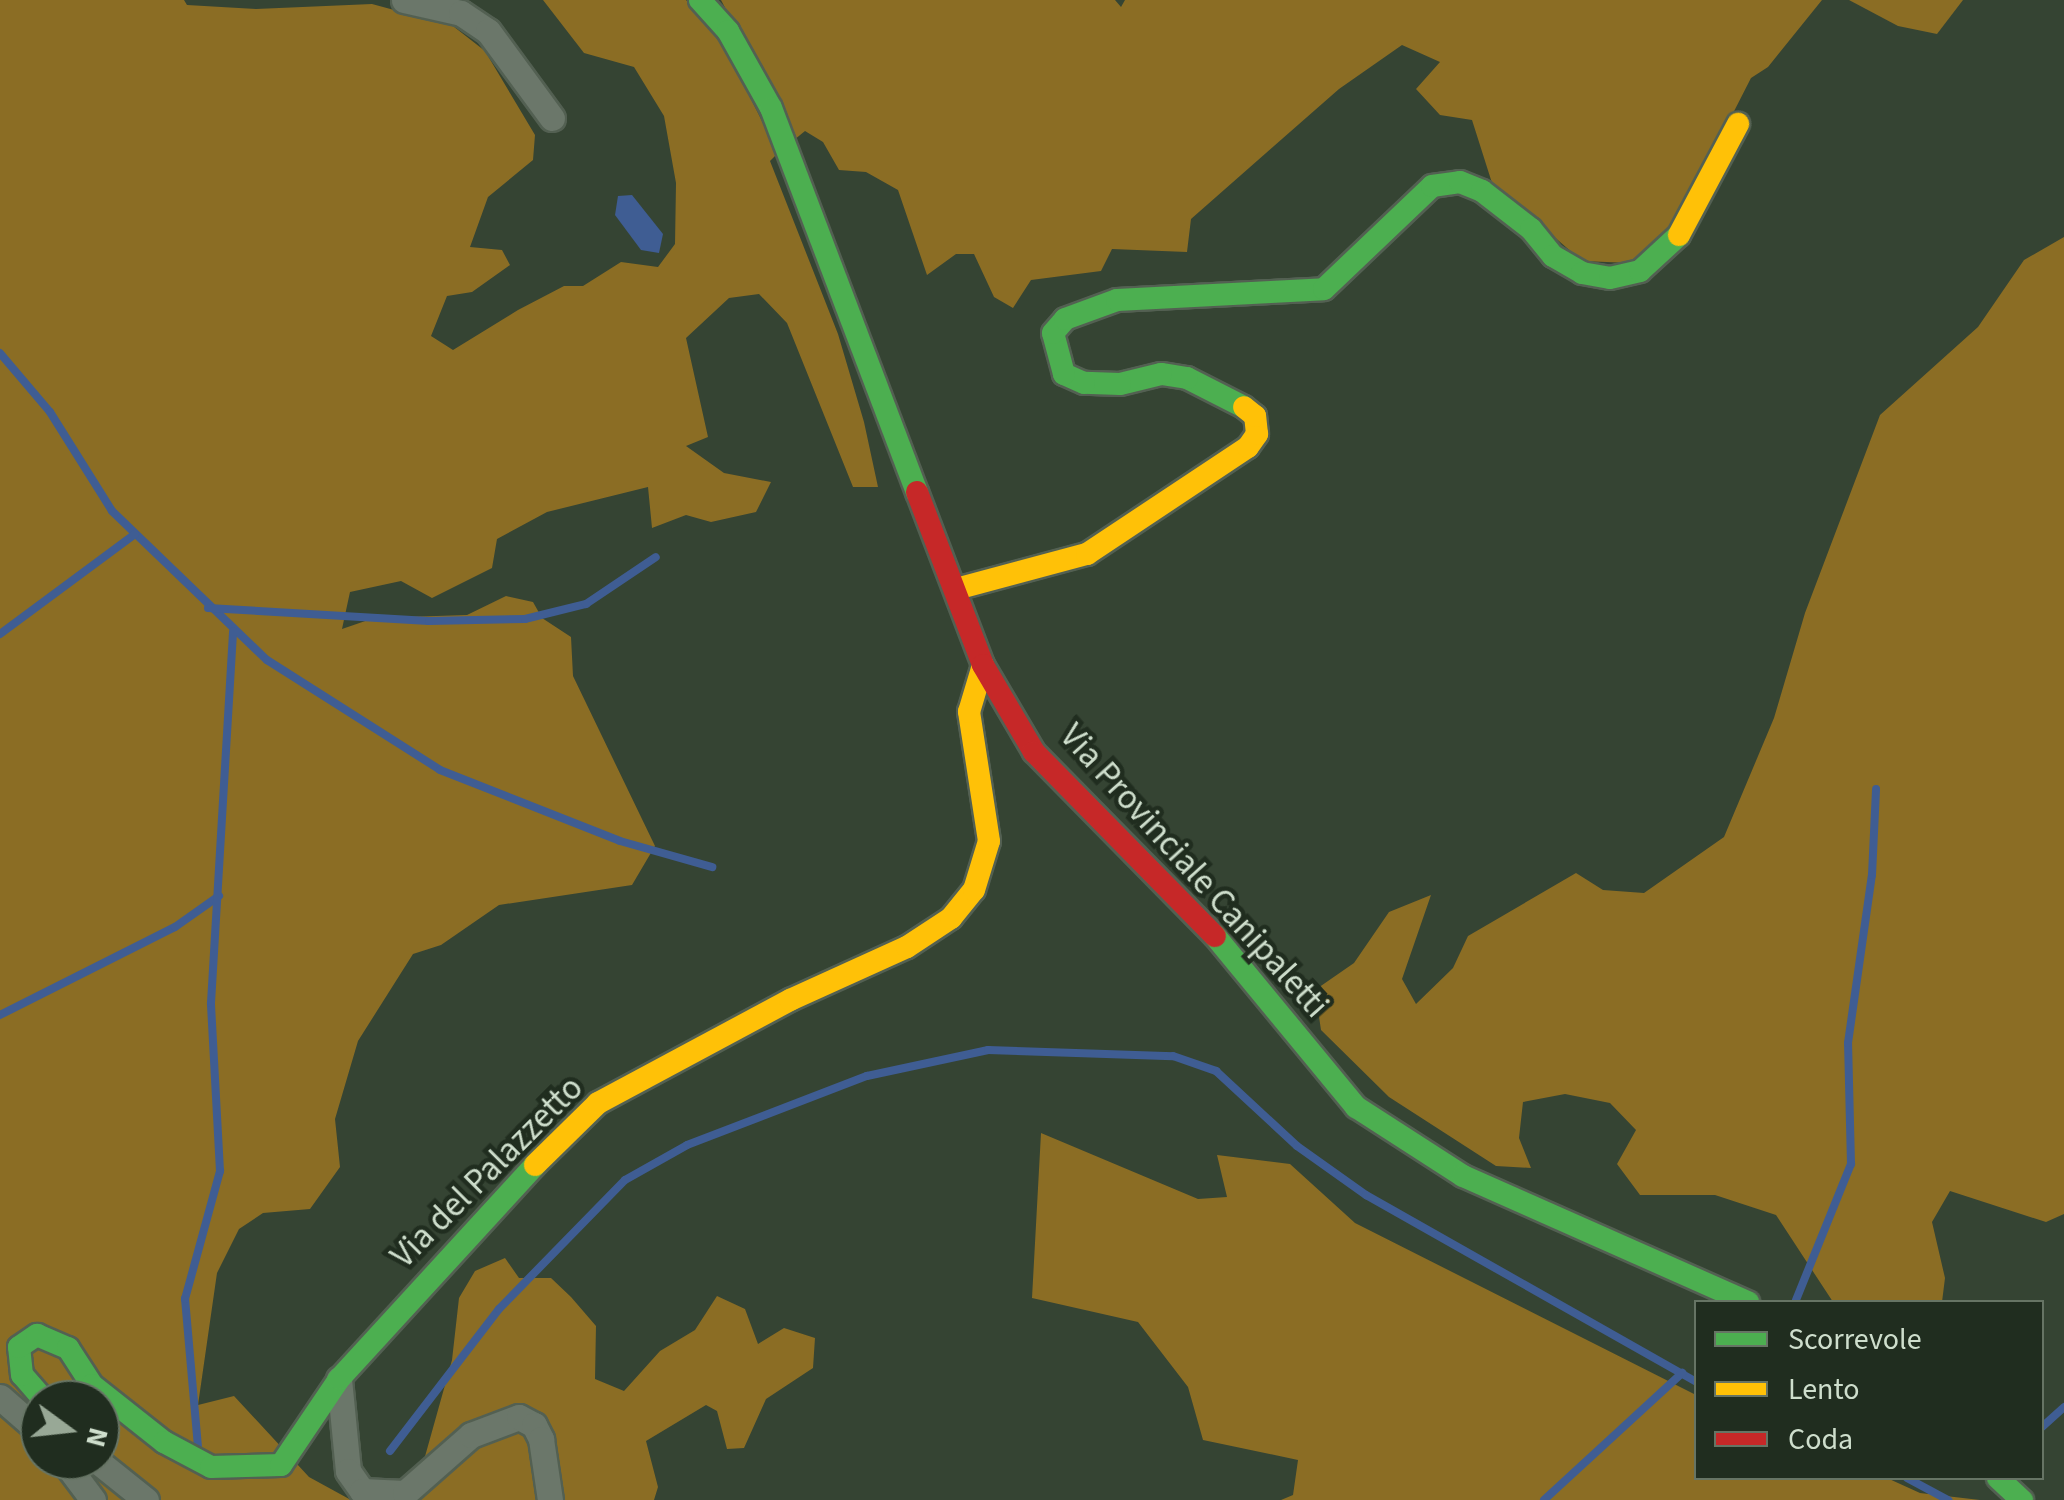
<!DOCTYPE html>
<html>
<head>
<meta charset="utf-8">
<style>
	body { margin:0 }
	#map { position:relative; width:2064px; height:1500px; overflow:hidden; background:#354433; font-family:"Source Sans 3",sans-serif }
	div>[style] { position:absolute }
	.forest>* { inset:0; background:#8b6d24 }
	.water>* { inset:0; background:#3f5d93 }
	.stream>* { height:8px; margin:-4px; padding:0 4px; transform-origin:4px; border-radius:4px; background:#3f5d93 }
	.roads { filter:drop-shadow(2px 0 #536052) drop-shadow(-2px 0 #536052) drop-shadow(0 2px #536052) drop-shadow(0 -2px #536052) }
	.street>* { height:25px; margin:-12.5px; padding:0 12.5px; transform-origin:12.5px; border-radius:12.5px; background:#6b776a }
	.fast>* { height:22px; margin:-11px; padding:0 11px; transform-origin:11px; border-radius:11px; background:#4caf50 }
	.slow>* { height:22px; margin:-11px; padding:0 11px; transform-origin:11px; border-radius:11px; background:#ffc107 }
	.jam>* { height:22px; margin:-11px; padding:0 11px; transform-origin:11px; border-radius:11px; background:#c62828 }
	span { translate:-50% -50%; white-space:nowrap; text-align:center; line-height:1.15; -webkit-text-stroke:9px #202d1f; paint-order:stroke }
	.street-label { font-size:35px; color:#cedecc }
	.legend { position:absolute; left:1694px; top:1300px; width:350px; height:180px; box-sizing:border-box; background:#202d1f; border:2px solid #667464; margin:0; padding:12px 18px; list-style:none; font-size:30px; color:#cedecc }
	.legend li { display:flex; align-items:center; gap:20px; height:50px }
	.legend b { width:50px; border:2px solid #667464 }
	.north { position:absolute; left:20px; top:1380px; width:100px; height:100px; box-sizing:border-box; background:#202d1f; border:2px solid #667464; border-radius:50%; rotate:105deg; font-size:28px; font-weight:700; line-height:40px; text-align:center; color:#cedecc }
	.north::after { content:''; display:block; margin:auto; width:35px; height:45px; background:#98a896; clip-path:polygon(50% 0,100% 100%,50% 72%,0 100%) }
</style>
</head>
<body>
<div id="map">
	<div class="forest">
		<i style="clip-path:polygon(evenodd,0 0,184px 0,187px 5px,256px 9px,372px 4px,453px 26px,485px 51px,535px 135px,533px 160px,488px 197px,470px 247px,502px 250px,510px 265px,472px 292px,447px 296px,431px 336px,453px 350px,518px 310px,564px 286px,583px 286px,621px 262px,658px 267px,675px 244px,676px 183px,664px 116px,634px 67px,584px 53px,543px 0,686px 0,720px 37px,778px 153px,770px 161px,838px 334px,864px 422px,878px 487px,853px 487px,787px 323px,759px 294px,729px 298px,686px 338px,708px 437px,686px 446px,724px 473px,771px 482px,756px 512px,711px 522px,686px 515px,652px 528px,648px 487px,547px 512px,497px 539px,492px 568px,432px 598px,401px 581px,350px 592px,342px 629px,374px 618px,467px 615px,506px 596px,533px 602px,542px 618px,571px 637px,573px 676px,655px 846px,632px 885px,499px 905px,441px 945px,413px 954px,358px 1041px,335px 1119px,340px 1167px,310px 1209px,263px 1213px,239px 1229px,217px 1273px,198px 1405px,234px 1396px,309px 1477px,351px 1500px,0 1500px,0 0,40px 1400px,100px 1400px,100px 1460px,40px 1460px,40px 1400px)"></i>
		<i style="clip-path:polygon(721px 0,1115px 0,1121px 7px,1125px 0,1822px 0,1768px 67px,1751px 78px,1678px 221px,1631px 263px,1582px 261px,1492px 183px,1472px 120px,1440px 115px,1416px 89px,1440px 62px,1402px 45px,1339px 89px,1191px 219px,1187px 252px,1112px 249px,1101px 271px,1031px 280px,1013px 308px,994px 297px,974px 254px,956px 254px,927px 275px,898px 190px,866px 172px,839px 170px,823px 142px,805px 131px,794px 140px)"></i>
		<i style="clip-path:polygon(1849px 0,1963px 0,1937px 34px,1898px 26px)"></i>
		<i style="clip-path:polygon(2064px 237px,2064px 1214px,2046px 1222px,1950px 1191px,1932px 1222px,1945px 1278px,1942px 1302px,1833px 1302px,1776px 1215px,1715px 1195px,1640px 1195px,1617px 1164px,1636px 1130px,1610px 1103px,1565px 1094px,1523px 1102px,1519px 1138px,1531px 1168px,1496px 1166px,1389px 1097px,1321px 1030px,1315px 990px,1354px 963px,1389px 912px,1431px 895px,1402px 979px,1416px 1004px,1453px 968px,1468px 936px,1576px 873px,1603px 890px,1644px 893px,1724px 837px,1774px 718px,1805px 613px,1880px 415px,1978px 327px,2024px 260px)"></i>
		<i style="clip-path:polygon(1041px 1133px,1198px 1199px,1227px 1197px,1217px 1155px,1290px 1164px,1355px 1223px,1696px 1395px,1696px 1478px,1887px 1478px,1920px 1493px,1980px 1500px,1281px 1500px,1293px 1495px,1298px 1460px,1203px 1440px,1188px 1387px,1138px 1322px,1032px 1298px)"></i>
		<i style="clip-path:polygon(505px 1258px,519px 1278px,551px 1278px,571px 1297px,596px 1326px,595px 1379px,624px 1391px,660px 1351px,695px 1330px,717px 1296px,745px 1309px,758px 1344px,784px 1328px,815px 1338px,813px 1368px,766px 1399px,744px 1448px,727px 1449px,717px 1411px,706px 1405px,646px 1441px,658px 1487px,654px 1500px,400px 1500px,424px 1460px,452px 1360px,459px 1298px,475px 1271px)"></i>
	</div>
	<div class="water">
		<i style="clip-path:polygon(632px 195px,663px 234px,659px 253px,641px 250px,615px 215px,618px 196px)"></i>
	</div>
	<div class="stream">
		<i style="left:0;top:353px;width:77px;rotate:49.7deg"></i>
		<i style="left:50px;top:412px;width:117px;rotate:57.9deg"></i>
		<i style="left:112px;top:511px;width:215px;rotate:43.9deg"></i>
		<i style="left:267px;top:660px;width:205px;rotate:32.4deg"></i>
		<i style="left:440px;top:770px;width:193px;rotate:21.5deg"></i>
		<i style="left:620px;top:841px;width:96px;rotate:15.8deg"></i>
		<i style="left:208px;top:608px;width:221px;rotate:3.4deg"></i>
		<i style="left:429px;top:621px;width:96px;rotate:-1.2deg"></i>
		<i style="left:525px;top:619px;width:63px;rotate:-13.8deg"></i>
		<i style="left:586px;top:604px;width:84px;rotate:-33.9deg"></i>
		<i style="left:0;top:634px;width:168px;rotate:-36.5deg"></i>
		<i style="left:0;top:1015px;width:196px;rotate:-26.7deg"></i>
		<i style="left:175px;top:927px;width:54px;rotate:-35.2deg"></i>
		<i style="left:1796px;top:1300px;width:147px;rotate:-68deg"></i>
		<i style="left:1851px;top:1164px;width:121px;rotate:-91.4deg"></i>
		<i style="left:1848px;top:1043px;width:170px;rotate:-81.9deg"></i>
		<i style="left:1872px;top:875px;width:86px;rotate:-87.3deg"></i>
		<i style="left:2042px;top:1427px;width:30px;rotate:-42deg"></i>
		<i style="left:198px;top:1447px;width:149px;rotate:-95deg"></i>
		<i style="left:185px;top:1299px;width:133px;rotate:-74.7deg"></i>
		<i style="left:220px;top:1171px;width:168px;rotate:-93.1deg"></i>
		<i style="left:211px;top:1003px;width:372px;rotate:-86.6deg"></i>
		<i style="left:390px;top:1451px;width:179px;rotate:-52.5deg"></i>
		<i style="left:499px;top:1309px;width:180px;rotate:-45.7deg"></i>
		<i style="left:625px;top:1180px;width:71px;rotate:-29.4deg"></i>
		<i style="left:687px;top:1145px;width:193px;rotate:-21deg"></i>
		<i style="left:867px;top:1076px;width:124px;rotate:-12.1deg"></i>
		<i style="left:988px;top:1050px;width:185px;rotate:1.9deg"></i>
		<i style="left:1173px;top:1056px;width:46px;rotate:19.2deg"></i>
		<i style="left:1216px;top:1071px;width:110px;rotate:42.8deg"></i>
		<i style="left:1297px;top:1146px;width:85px;rotate:35.4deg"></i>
		<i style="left:1366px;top:1195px;width:379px;rotate:29.5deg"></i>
		<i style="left:1907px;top:1478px;width:47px;rotate:28.2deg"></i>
		<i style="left:1544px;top:1500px;width:188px;rotate:-42.6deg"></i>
	</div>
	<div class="roads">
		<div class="street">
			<i style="left:404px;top:0;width:58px;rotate:12.8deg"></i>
			<i style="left:461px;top:13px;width:32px;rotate:34deg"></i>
			<i style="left:488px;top:31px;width:108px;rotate:53.7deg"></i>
			<i style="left:339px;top:1379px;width:92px;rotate:84.4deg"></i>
			<i style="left:348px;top:1471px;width:24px;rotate:55deg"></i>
			<i style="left:362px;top:1491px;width:43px;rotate:2.7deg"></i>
			<i style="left:405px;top:1493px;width:88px;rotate:-41.3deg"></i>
			<i style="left:471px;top:1435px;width:51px;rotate:-20.6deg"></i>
			<i style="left:519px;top:1417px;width:17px;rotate:28deg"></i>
			<i style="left:534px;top:1425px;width:16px;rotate:63deg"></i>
			<i style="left:541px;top:1439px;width:62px;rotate:81.6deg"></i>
			<i style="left:0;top:1397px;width:53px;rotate:41.2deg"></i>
			<i style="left:63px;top:1460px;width:50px;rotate:53.1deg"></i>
			<i style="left:96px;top:1460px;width:64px;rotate:38.7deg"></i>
		</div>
		<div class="fast">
			<i style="left:700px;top:0;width:42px;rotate:47.9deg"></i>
			<i style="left:728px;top:31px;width:88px;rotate:60.8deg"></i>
			<i style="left:771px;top:108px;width:411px;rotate:69.2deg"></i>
			<i style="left:1244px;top:407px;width:64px;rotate:-153deg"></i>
			<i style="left:1187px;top:378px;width:26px;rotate:-171deg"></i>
			<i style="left:1161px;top:374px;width:42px;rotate:166.3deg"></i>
			<i style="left:1120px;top:384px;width:36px;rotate:-178deg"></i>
			<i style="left:1084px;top:383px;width:22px;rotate:-156deg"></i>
			<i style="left:1064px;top:374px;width:42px;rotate:-105deg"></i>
			<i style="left:1053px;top:333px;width:18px;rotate:-49deg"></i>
			<i style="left:1065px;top:319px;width:55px;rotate:-20.1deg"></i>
			<i style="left:1117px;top:300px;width:207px;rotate:-3deg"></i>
			<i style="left:1324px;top:289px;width:149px;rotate:-43.6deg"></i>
			<i style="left:1432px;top:186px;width:28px;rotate:-8deg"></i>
			<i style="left:1460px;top:182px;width:24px;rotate:22deg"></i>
			<i style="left:1482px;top:191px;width:62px;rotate:37.8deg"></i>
			<i style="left:1531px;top:229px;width:35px;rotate:51deg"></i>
			<i style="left:1553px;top:256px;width:34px;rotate:30deg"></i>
			<i style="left:1582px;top:273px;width:28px;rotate:10deg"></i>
			<i style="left:1610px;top:278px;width:31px;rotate:-13deg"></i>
			<i style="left:1640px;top:271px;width:53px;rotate:-42.7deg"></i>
			<i style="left:1215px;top:936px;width:222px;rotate:50.5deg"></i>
			<i style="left:1356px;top:1107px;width:127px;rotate:32.8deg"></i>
			<i style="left:1463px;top:1176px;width:312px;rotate:23.9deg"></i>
			<i style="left:44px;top:1400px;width:33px;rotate:-131deg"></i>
			<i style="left:22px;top:1375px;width:28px;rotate:-96deg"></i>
			<i style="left:19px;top:1347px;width:22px;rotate:-34deg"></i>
			<i style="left:37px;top:1335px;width:34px;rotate:23deg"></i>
			<i style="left:68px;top:1348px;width:44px;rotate:57deg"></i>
			<i style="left:92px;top:1385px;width:92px;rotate:38.4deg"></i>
			<i style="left:164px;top:1442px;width:53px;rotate:28deg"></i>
			<i style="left:211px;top:1467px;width:70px;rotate:-1.6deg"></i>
			<i style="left:281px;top:1465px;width:104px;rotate:-56deg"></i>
			<i style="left:339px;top:1379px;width:290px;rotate:-47.5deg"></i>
			<i style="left:1998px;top:1478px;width:33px;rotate:43deg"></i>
		</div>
		<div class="slow">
			<i style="left:1679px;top:235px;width:126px;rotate:-62deg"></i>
			<i style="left:956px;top:589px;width:136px;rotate:-15deg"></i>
			<i style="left:1087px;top:554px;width:193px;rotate:-33.6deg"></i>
			<i style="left:1248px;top:447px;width:16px;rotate:-55deg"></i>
			<i style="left:1257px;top:434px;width:18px;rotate:-96deg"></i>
			<i style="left:1255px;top:416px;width:14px;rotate:-141deg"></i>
			<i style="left:535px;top:1165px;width:88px;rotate:-44.5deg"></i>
			<i style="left:598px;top:1103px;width:218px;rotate:-28.2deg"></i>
			<i style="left:790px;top:1000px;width:128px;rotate:-24.4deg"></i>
			<i style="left:907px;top:947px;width:53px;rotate:-33.4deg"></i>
			<i style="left:951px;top:918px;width:36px;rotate:-51deg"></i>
			<i style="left:974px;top:890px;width:51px;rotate:-73deg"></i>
			<i style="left:989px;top:841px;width:131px;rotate:-98.8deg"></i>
			<i style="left:969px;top:712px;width:49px;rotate:-73.4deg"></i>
		</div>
		<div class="jam">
			<i style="left:917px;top:492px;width:185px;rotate:69.1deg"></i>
			<i style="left:983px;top:665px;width:101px;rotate:59.6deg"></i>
			<i style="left:1034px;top:752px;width:258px;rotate:45.5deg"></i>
		</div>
	</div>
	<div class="street-label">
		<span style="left:1194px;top:871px;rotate:48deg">Via Provinciale Canipaletti</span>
		<span style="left:487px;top:1172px;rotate:-45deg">Via del Palazzetto</span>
	</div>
	<ul class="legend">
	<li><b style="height:12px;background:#4caf50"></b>Scorrevole</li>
	<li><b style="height:12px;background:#ffc107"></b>Lento</li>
	<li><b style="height:12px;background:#c62828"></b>Coda</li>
	</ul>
	<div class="north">N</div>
</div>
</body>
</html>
